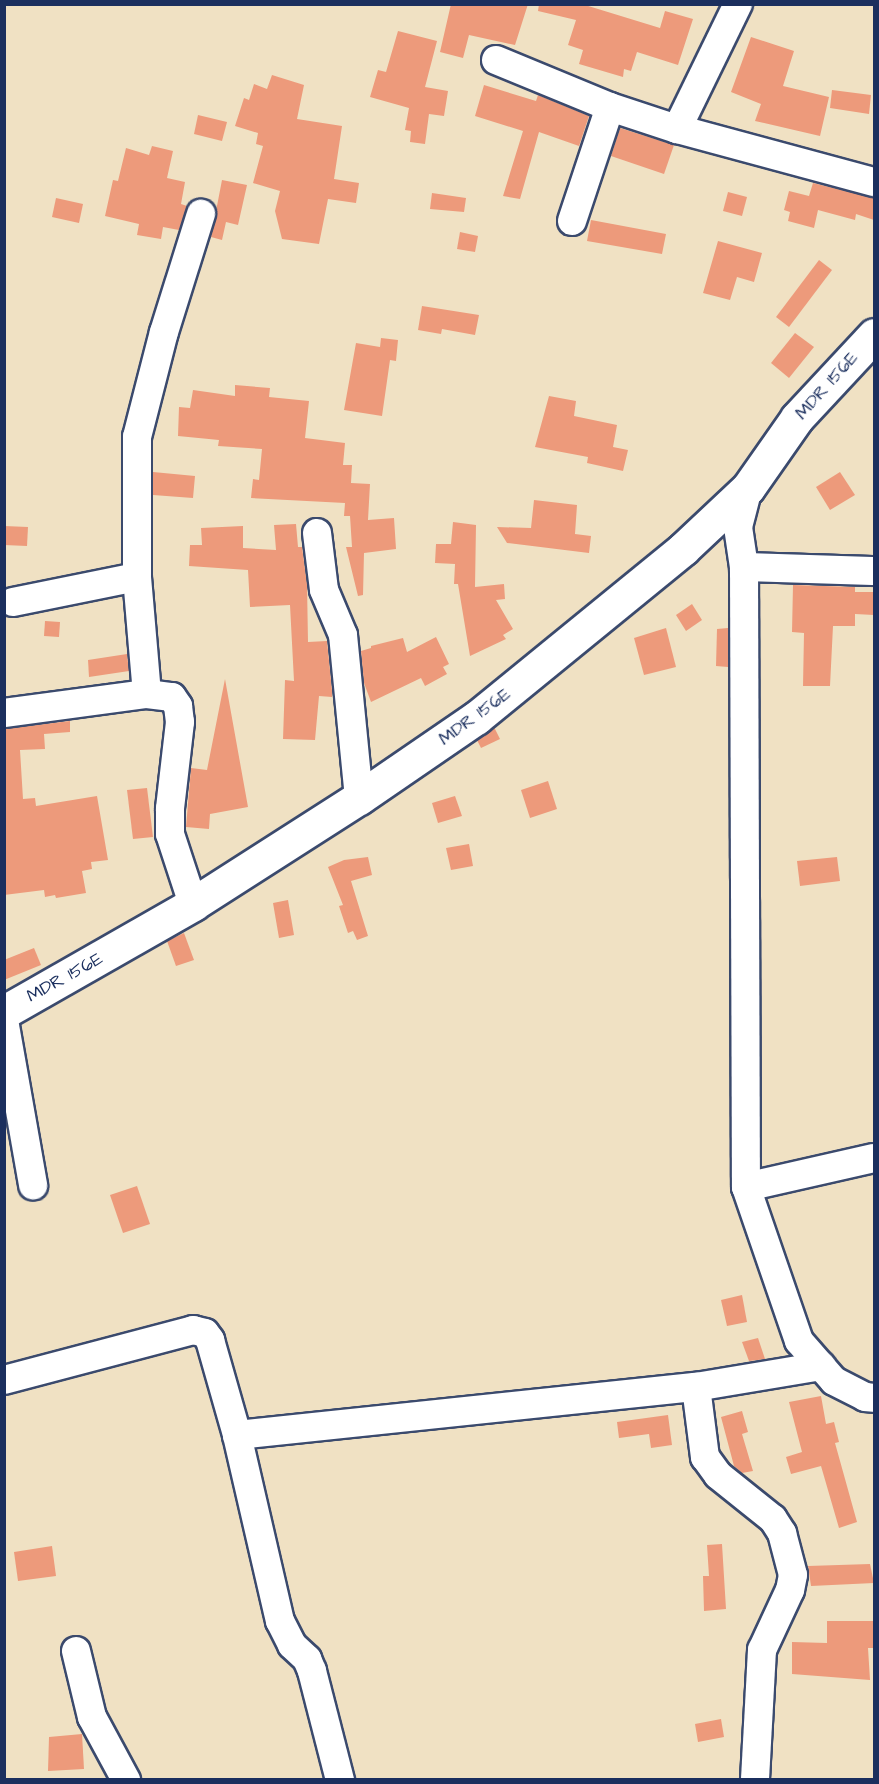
<!DOCTYPE html>
<html>
<head>
<meta charset="utf-8">
<style>
	body { margin:0 }
	#map { position:relative; width:879px; height:1784px; overflow:hidden; background:#f0e1c3; font-family:"Architects Daughter",sans-serif }
	div>[style] { position:absolute }
	.building>* { inset:0; background:#ed9a7b }
	.roads { filter:drop-shadow(2px 0 #3b4a6d) drop-shadow(-2px 0 #3b4a6d) drop-shadow(0 2px #3b4a6d) drop-shadow(0 -2px #3b4a6d) }
	.minor>* { height:28px; margin:-14px; padding:0 14px; transform-origin:14px; border-radius:14px; background:#fff }
	.major>* { height:33px; margin:-16.5px; padding:0 16.5px; transform-origin:16.5px; border-radius:16.5px; background:#fff }
	span { translate:-50% -50%; white-space:nowrap; text-align:center; line-height:1.15; -webkit-text-stroke:5px #fff; paint-order:stroke }
	.street-label { font-size:18px; color:#1b2f5e }
	.frame { position:absolute; inset:0; border:6px solid #1b2f5e; pointer-events:none }
</style>
</head>
<body>
<div id="map">
	<div class="building">
		<i style="clip-path:polygon(451px 4px,528px 4px,515px 45px,469px 35px,463px 58px,440px 52px)"></i>
		<i style="clip-path:polygon(539px 4px,585px 5px,660px 28px,665px 11px,693px 19px,678px 65px,637px 52px,631px 71px,624px 69px,623px 77px,579px 64px,583px 50px,568px 45px,576px 20px,538px 11px)"></i>
		<i style="clip-path:polygon(398px 31px,437px 41px,425px 87px,448px 91px,444px 116px,429px 114px,425px 144px,410px 142px,411px 131px,405px 130px,409px 108px,370px 97px,378px 70px,386px 72px)"></i>
		<i style="clip-path:polygon(751px 37px,794px 51px,783px 86px,829px 97px,820px 136px,755px 121px,761px 104px,731px 92px)"></i>
		<i style="clip-path:polygon(272px 75px,304px 85px,297px 119px,342px 126px,334px 179px,359px 183px,356px 203px,328px 199px,319px 244px,282px 239px,275px 211px,280px 191px,253px 183px,263px 146px,256px 144px,258px 133px,235px 126px,244px 98px,249px 100px,254px 84px,267px 89px)"></i>
		<i style="clip-path:polygon(484px 85px,536px 101px,538px 95px,589px 116px,579px 146px,539px 132px,520px 199px,503px 196px,523px 131px,475px 116px)"></i>
		<i style="clip-path:polygon(832px 90px,871px 95px,869px 114px,830px 108px)"></i>
		<i style="clip-path:polygon(198px 115px,227px 122px,222px 141px,194px 134px)"></i>
		<i style="clip-path:polygon(620px 128px,674px 145px,664px 174px,611px 156px)"></i>
		<i style="clip-path:polygon(152px 146px,173px 151px,167px 178px,185px 182px,181px 204px,187px 206px,179px 230px,163px 227px,161px 239px,137px 235px,139px 224px,105px 216px,113px 180px,118px 181px,126px 148px,149px 155px)"></i>
		<i style="clip-path:polygon(222px 180px,247px 185px,238px 225px,226px 222px,222px 240px,211px 237px)"></i>
		<i style="clip-path:polygon(813px 183px,874px 198px,874px 220px,856px 214px,855px 220px,818px 210px,814px 228px,788px 221px,790px 212px,784px 210px,789px 191px,809px 196px)"></i>
		<i style="clip-path:polygon(728px 192px,747px 197px,742px 216px,723px 211px)"></i>
		<i style="clip-path:polygon(432px 193px,466px 198px,464px 212px,430px 209px)"></i>
		<i style="clip-path:polygon(56px 198px,83px 204px,79px 223px,52px 217px)"></i>
		<i style="clip-path:polygon(591px 220px,666px 234px,662px 254px,587px 241px)"></i>
		<i style="clip-path:polygon(460px 232px,478px 236px,475px 252px,457px 249px)"></i>
		<i style="clip-path:polygon(718px 241px,762px 253px,754px 282px,737px 277px,730px 300px,703px 293px)"></i>
		<i style="clip-path:polygon(819px 260px,832px 270px,789px 327px,776px 317px)"></i>
		<i style="clip-path:polygon(422px 306px,479px 315px,475px 335px,442px 329px,441px 334px,418px 330px)"></i>
		<i style="clip-path:polygon(795px 333px,814px 347px,789px 378px,771px 363px)"></i>
		<i style="clip-path:polygon(381px 338px,398px 340px,396px 361px,390px 360px,382px 416px,344px 410px,356px 343px,380px 347px)"></i>
		<i style="clip-path:polygon(235px 385px,270px 388px,269px 397px,309px 401px,305px 438px,345px 443px,343px 465px,352px 465px,351px 483px,370px 484px,368px 520px,394px 518px,396px 549px,364px 553px,363px 595px,358px 596px,346px 547px,352px 547px,350px 516px,344px 516px,345px 503px,251px 498px,253px 479px,259px 480px,262px 449px,218px 446px,219px 440px,178px 436px,179px 407px,190px 408px,193px 390px,235px 396px)"></i>
		<i style="clip-path:polygon(549px 396px,576px 401px,574px 416px,617px 425px,613px 447px,628px 450px,623px 471px,587px 463px,588px 457px,535px 447px)"></i>
		<i style="clip-path:polygon(153px 472px,195px 476px,193px 498px,153px 495px)"></i>
		<i style="clip-path:polygon(840px 472px,855px 495px,830px 510px,816px 487px)"></i>
		<i style="clip-path:polygon(534px 500px,577px 505px,575px 534px,591px 536px,589px 553px,507px 543px,497px 527px,531px 528px)"></i>
		<i style="clip-path:polygon(453px 522px,476px 525px,475px 587px,504px 584px,505px 599px,496px 600px,513px 629px,503px 635px,506px 639px,470px 656px,458px 584px,454px 584px,455px 564px,435px 563px,436px 544px,451px 544px)"></i>
		<i style="clip-path:polygon(296px 524px,298px 547px,302px 547px,307px 584px,308px 642px,327px 641px,332px 690px,332px 697px,319px 696px,315px 740px,283px 739px,285px 680px,294px 681px,290px 605px,250px 607px,248px 570px,189px 566px,190px 545px,202px 545px,201px 528px,243px 526px,243px 548px,276px 550px,274px 525px)"></i>
		<i style="clip-path:polygon(4px 526px,28px 527px,27px 546px,4px 545px)"></i>
		<i style="clip-path:polygon(793px 585px,855px 587px,855px 592px,874px 592px,874px 615px,855px 614px,855px 626px,833px 626px,830px 686px,803px 686px,804px 633px,792px 632px)"></i>
		<i style="clip-path:polygon(692px 604px,702px 620px,686px 631px,676px 615px)"></i>
		<i style="clip-path:polygon(45px 621px,60px 622px,59px 637px,44px 636px)"></i>
		<i style="clip-path:polygon(666px 628px,676px 667px,644px 675px,634px 638px)"></i>
		<i style="clip-path:polygon(728px 628px,728px 667px,716px 666px,717px 629px)"></i>
		<i style="clip-path:polygon(436px 637px,449px 664px,443px 667px,447px 674px,425px 686px,421px 678px,371px 702px,364px 683px,361px 651px,371px 648px,371px 646px,403px 638px,407px 652px)"></i>
		<i style="clip-path:polygon(127px 654px,129px 671px,89px 677px,88px 660px)"></i>
		<i style="clip-path:polygon(225px 679px,248px 807px,210px 814px,209px 829px,186px 827px,191px 768px,207px 770px)"></i>
		<i style="clip-path:polygon(70px 721px,70px 732px,44px 734px,45px 749px,20px 750px,23px 799px,35px 798px,36px 806px,97px 796px,108px 860px,91px 862px,92px 869px,82px 871px,86px 893px,56px 898px,55px 895px,45px 897px,44px 890px,4px 895px,4px 729px)"></i>
		<i style="clip-path:polygon(494px 727px,500px 739px,481px 748px,477px 740px)"></i>
		<i style="clip-path:polygon(548px 781px,557px 809px,530px 818px,521px 790px)"></i>
		<i style="clip-path:polygon(147px 788px,153px 837px,133px 839px,127px 790px)"></i>
		<i style="clip-path:polygon(455px 796px,462px 816px,438px 823px,432px 803px)"></i>
		<i style="clip-path:polygon(469px 844px,473px 866px,451px 870px,446px 848px)"></i>
		<i style="clip-path:polygon(368px 857px,372px 875px,351px 881px,368px 936px,357px 940px,353px 931px,348px 933px,339px 906px,343px 905px,328px 867px,344px 860px)"></i>
		<i style="clip-path:polygon(837px 857px,840px 881px,800px 886px,797px 861px)"></i>
		<i style="clip-path:polygon(288px 900px,294px 935px,279px 938px,273px 903px)"></i>
		<i style="clip-path:polygon(184px 933px,194px 960px,176px 966px,167px 941px)"></i>
		<i style="clip-path:polygon(34px 948px,41px 965px,4px 980px,4px 960px)"></i>
		<i style="clip-path:polygon(137px 1186px,150px 1224px,123px 1233px,110px 1195px)"></i>
		<i style="clip-path:polygon(742px 1295px,747px 1322px,727px 1326px,721px 1300px)"></i>
		<i style="clip-path:polygon(758px 1338px,765px 1359px,749px 1361px,742px 1342px)"></i>
		<i style="clip-path:polygon(821px 1396px,826px 1424px,834px 1422px,839px 1442px,835px 1443px,857px 1522px,839px 1528px,821px 1466px,791px 1474px,786px 1457px,802px 1452px,789px 1402px)"></i>
		<i style="clip-path:polygon(742px 1411px,748px 1432px,742px 1434px,753px 1471px,742px 1473px,734px 1466px,721px 1417px)"></i>
		<i style="clip-path:polygon(668px 1415px,672px 1445px,651px 1448px,649px 1434px,619px 1438px,617px 1422px)"></i>
		<i style="clip-path:polygon(722px 1544px,726px 1609px,704px 1611px,703px 1576px,709px 1576px,707px 1545px)"></i>
		<i style="clip-path:polygon(52px 1546px,56px 1576px,18px 1581px,14px 1552px)"></i>
		<i style="clip-path:polygon(870px 1564px,874px 1583px,811px 1586px,808px 1566px)"></i>
		<i style="clip-path:polygon(827px 1621px,874px 1621px,874px 1648px,868px 1648px,870px 1680px,792px 1674px,792px 1642px,827px 1643px)"></i>
		<i style="clip-path:polygon(721px 1719px,724px 1737px,698px 1742px,695px 1724px)"></i>
		<i style="clip-path:polygon(82px 1734px,84px 1769px,48px 1771px,49px 1737px)"></i>
	</div>
	<div class="roads">
		<div class="minor">
			<i style="left:496px;top:60px;width:123px;rotate:22.4deg"></i>
			<i style="left:610px;top:107px;width:71px;rotate:18.2deg"></i>
			<i style="left:677px;top:129px;width:204px;rotate:15.1deg"></i>
			<i style="left:677px;top:129px;width:139px;rotate:-64deg"></i>
			<i style="left:572px;top:221px;width:120px;rotate:-71.6deg"></i>
			<i style="left:748px;top:488px;width:40px;rotate:104.4deg"></i>
			<i style="left:738px;top:527px;width:40px;rotate:81.5deg"></i>
			<i style="left:744px;top:567px;width:620px;rotate:89.82deg"></i>
			<i style="left:746px;top:1187px;width:163px;rotate:71deg"></i>
			<i style="left:799px;top:1341px;width:53px;rotate:48.8deg"></i>
			<i style="left:834px;top:1381px;width:35px;rotate:27deg"></i>
			<i style="left:865px;top:1397px;width:9px;rotate:6deg"></i>
			<i style="left:317px;top:533px;width:57px;rotate:83deg"></i>
			<i style="left:324px;top:590px;width:49px;rotate:67.1deg"></i>
			<i style="left:343px;top:635px;width:164px;rotate:84.4deg"></i>
			<i style="left:744px;top:567px;width:130px;rotate:1.8deg"></i>
			<i style="left:13px;top:602px;width:126px;rotate:-11.4deg"></i>
			<i style="left:147px;top:694px;width:117px;rotate:-94.9deg"></i>
			<i style="left:137px;top:577px;width:140px;rotate:-90deg"></i>
			<i style="left:137px;top:437px;width:108px;rotate:-75.6deg"></i>
			<i style="left:164px;top:332px;width:124px;rotate:-72.6deg"></i>
			<i style="left:4px;top:713px;width:144px;rotate:-7.6deg"></i>
			<i style="left:147px;top:694px;width:25px;rotate:7deg"></i>
			<i style="left:172px;top:697px;width:11px;rotate:56deg"></i>
			<i style="left:178px;top:706px;width:16px;rotate:83deg"></i>
			<i style="left:180px;top:722px;width:88px;rotate:96.6deg"></i>
			<i style="left:170px;top:809px;width:25px;rotate:90deg"></i>
			<i style="left:170px;top:834px;width:74px;rotate:71.8deg"></i>
			<i style="left:4px;top:1020px;width:168px;rotate:80deg"></i>
			<i style="left:746px;top:1187px;width:131px;rotate:-12.8deg"></i>
			<i style="left:4px;top:1380px;width:196px;rotate:-14.8deg"></i>
			<i style="left:193px;top:1330px;width:12px;rotate:14deg"></i>
			<i style="left:205px;top:1333px;width:9px;rotate:54deg"></i>
			<i style="left:210px;top:1340px;width:99px;rotate:74.1deg"></i>
			<i style="left:237px;top:1435px;width:191px;rotate:77deg"></i>
			<i style="left:280px;top:1621px;width:27px;rotate:63deg"></i>
			<i style="left:292px;top:1645px;width:21px;rotate:43deg"></i>
			<i style="left:307px;top:1659px;width:13px;rotate:67deg"></i>
			<i style="left:312px;top:1671px;width:113px;rotate:75.6deg"></i>
			<i style="left:696px;top:1387px;width:71px;rotate:82.7deg"></i>
			<i style="left:705px;top:1457px;width:22px;rotate:54deg"></i>
			<i style="left:718px;top:1475px;width:70px;rotate:38.7deg"></i>
			<i style="left:773px;top:1519px;width:17px;rotate:57deg"></i>
			<i style="left:782px;top:1533px;width:43px;rotate:75.3deg"></i>
			<i style="left:793px;top:1575px;width:15px;rotate:101deg"></i>
			<i style="left:790px;top:1590px;width:66px;rotate:115deg"></i>
			<i style="left:762px;top:1650px;width:130px;rotate:93.1deg"></i>
			<i style="left:237px;top:1435px;width:462px;rotate:-6deg"></i>
			<i style="left:696px;top:1387px;width:127px;rotate:-9.5deg"></i>
			<i style="left:76px;top:1651px;width:68px;rotate:76.4deg"></i>
			<i style="left:92px;top:1717px;width:72px;rotate:61.6deg"></i>
		</div>
		<div class="major">
			<i style="left:4px;top:1012px;width:218px;rotate:-29.7deg"></i>
			<i style="left:193px;top:904px;width:197px;rotate:-32.6deg"></i>
			<i style="left:359px;top:798px;width:142px;rotate:-34.4deg"></i>
			<i style="left:476px;top:718px;width:267px;rotate:-39.2deg"></i>
			<i style="left:683px;top:549px;width:89px;rotate:-43.2deg"></i>
			<i style="left:748px;top:488px;width:85px;rotate:-55deg"></i>
			<i style="left:797px;top:418px;width:113px;rotate:-47.1deg"></i>
		</div>
	</div>
	<div class="street-label">
		<span style="left:827px;top:386px;rotate:-48deg">MDR 156E</span>
		<span style="left:475px;top:717px;rotate:-36deg">MDR 156E</span>
		<span style="left:65px;top:978px;rotate:-29deg">MDR 156E</span>
	</div>
	<div class="frame"></div>
</div>
</body>
</html>
